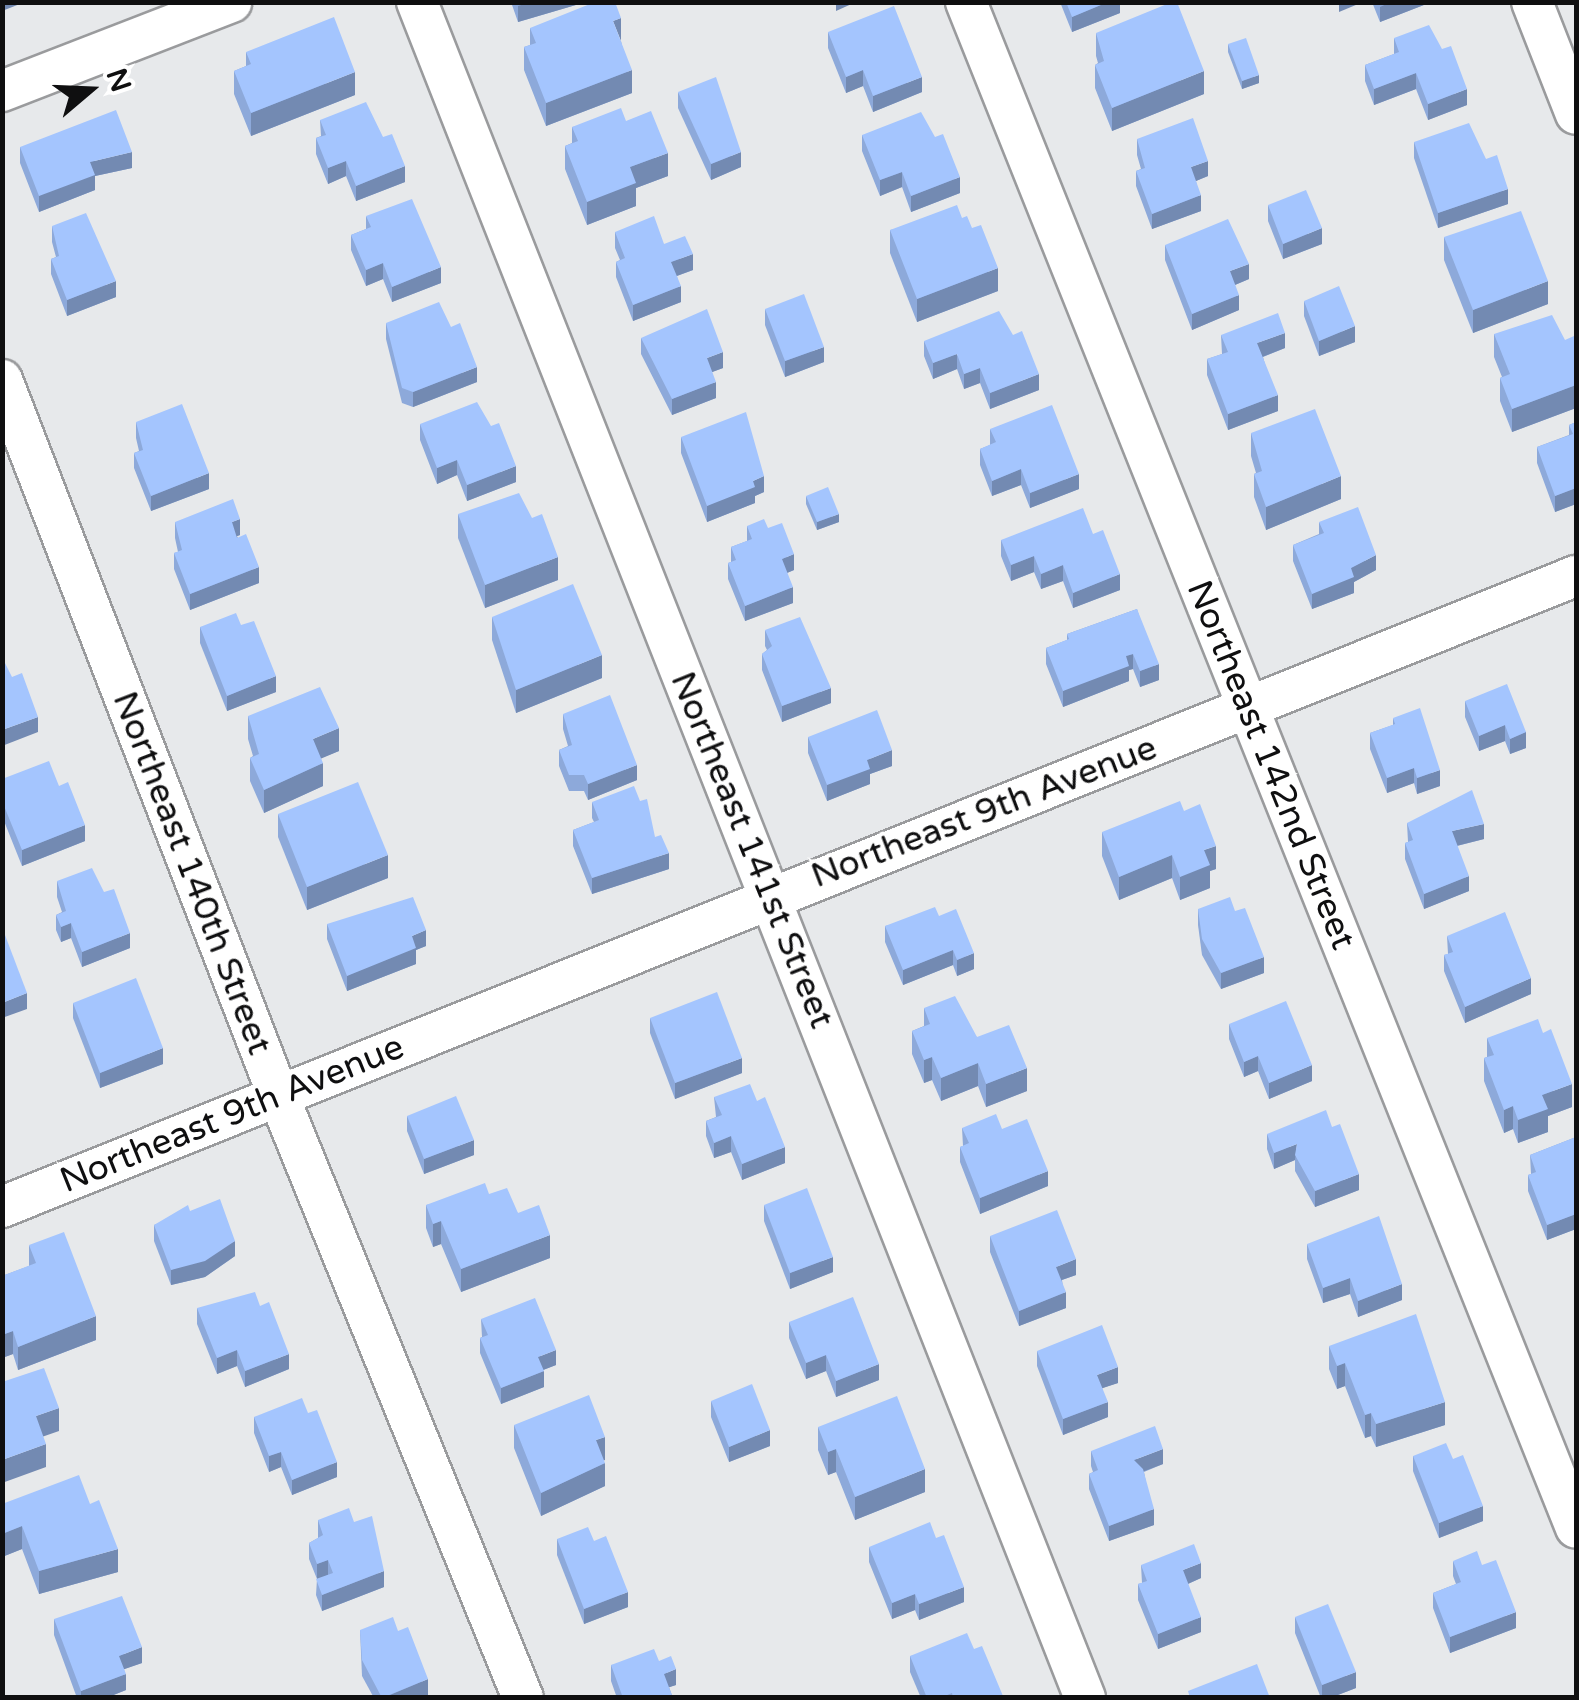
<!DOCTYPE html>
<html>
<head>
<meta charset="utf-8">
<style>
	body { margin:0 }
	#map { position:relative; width:1579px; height:1700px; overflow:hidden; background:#e7e9eb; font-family:"Varela Round",sans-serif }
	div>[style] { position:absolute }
	.roads { filter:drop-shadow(2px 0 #9a9b9d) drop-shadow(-2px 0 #9a9b9d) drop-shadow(0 2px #9a9b9d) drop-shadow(0 -2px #9a9b9d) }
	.minor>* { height:40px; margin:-20px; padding:0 20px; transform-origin:20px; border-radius:20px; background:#fff }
	.wall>* { inset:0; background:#8da9da }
	.shaded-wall>* { inset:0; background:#738ab2 }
	.building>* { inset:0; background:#a4c5fe }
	span { translate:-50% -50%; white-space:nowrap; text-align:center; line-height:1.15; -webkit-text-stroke:8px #fff; paint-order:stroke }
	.street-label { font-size:35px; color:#0f0f10 }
	.frame { position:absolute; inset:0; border:5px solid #0f0f10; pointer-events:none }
	.north { position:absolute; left:40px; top:40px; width:100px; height:100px; -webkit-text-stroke:8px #fff; paint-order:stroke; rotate:71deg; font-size:28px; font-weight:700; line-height:40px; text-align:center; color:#0f0f10 }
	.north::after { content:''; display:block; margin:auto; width:35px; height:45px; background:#0f0f10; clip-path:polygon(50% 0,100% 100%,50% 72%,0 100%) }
</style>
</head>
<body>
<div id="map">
	<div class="roads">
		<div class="minor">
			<i style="left:417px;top:2px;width:1823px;rotate:68.5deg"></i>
			<i style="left:966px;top:2px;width:1643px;rotate:68.21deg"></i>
			<i style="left:1532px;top:2px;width:120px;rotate:68.6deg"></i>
			<i style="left:2px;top:91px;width:246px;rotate:-21.2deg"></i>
			<i style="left:2px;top:380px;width:766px;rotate:68.89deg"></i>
			<i style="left:278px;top:1095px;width:651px;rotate:67.89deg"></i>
			<i style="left:2px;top:1207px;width:1696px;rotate:-21.85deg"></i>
		</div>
	</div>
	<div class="wall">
		<i style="clip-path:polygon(511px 2px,586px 2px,518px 22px)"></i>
		<i style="clip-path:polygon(1060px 2px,1120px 2px,1120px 13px,1072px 32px)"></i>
		<i style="clip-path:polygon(1372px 2px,1429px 2px,1429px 3px,1380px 22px)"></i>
		<i style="clip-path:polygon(530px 28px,621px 41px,632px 93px,546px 126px,524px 70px,524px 47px,530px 45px)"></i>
		<i style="clip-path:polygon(828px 32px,922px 92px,873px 112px,863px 86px,846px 93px,828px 48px)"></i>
		<i style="clip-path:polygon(1096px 33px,1204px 94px,1112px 131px,1095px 88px,1095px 65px,1098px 63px,1096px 56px)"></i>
		<i style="clip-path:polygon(1394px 38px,1467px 105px,1428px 120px,1416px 89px,1374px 105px,1365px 81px,1365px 65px,1394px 54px)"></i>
		<i style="clip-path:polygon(1228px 44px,1259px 83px,1242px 89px,1228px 52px)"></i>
		<i style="clip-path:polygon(246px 52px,355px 95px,251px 136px,234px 94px,234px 71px,246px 66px)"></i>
		<i style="clip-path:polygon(678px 92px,741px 167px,711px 180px,678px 108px)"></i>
		<i style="clip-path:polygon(320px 120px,383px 137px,405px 182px,356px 201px,346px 176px,328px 184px,316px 154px,316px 138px,321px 136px)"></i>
		<i style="clip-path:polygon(626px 121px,668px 176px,636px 188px,636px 206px,587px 225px,565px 169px,565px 146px,572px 143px,572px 127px)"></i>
		<i style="clip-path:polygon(862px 135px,935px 137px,960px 193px,911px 212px,902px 187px,880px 196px,862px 151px)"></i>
		<i style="clip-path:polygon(1137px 139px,1208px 176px,1196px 181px,1201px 211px,1152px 229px,1136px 186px,1136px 171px,1141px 169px,1137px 155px)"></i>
		<i style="clip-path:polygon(1414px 142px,1486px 159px,1508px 204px,1438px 228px,1414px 158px)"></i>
		<i style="clip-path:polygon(20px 147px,132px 168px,95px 176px,95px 190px,39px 212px,20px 163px)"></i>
		<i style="clip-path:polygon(1268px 205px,1322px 244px,1283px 259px,1268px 221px)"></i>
		<i style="clip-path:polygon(366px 216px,441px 283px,392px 302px,383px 279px,366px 286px,351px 250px,351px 235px,366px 229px)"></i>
		<i style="clip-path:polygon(962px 218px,998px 291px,917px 322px,890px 253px,890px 230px)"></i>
		<i style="clip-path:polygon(52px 226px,116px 297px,67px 316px,51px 274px,51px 259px,56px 257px,52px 242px)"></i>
		<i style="clip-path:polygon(615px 232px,664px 244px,693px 270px,677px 276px,681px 302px,633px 321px,616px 277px,616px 262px,620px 260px,615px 248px)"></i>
		<i style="clip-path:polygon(1444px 237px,1548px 304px,1473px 333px,1444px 260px)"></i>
		<i style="clip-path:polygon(1165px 245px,1249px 279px,1235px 285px,1239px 310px,1192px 330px,1165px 260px)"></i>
		<i style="clip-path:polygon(1304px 301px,1355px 342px,1319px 356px,1304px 316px)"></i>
		<i style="clip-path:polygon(765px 309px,824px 362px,785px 377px,765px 325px)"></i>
		<i style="clip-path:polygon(386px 323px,477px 382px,413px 407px,402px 403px,386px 339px)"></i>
		<i style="clip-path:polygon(1494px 334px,1565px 340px,1576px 344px,1576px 408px,1512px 432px,1500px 401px,1500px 378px,1502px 377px,1494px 357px)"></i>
		<i style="clip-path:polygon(1221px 335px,1285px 348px,1263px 357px,1278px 411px,1228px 430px,1207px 375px,1207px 359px,1222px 354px)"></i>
		<i style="clip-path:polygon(641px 338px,723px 368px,712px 372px,716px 398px,672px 415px,641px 354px)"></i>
		<i style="clip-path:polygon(924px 341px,1039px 390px,990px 409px,980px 383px,964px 389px,957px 369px,933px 379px,924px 356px)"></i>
		<i style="clip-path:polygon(136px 422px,209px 489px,151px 511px,134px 468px,134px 453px,139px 451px,136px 438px)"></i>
		<i style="clip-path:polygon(1576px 422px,1576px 504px,1555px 512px,1537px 463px,1537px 447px,1569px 435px,1569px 425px)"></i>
		<i style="clip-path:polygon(420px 424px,516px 482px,467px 501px,457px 475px,437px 484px,420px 440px)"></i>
		<i style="clip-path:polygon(990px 429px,1079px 489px,1030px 508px,1021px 485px,992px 496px,980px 465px,980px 449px,990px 445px)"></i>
		<i style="clip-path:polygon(1251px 433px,1341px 499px,1266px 530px,1254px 497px,1254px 474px,1256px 473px,1251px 456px)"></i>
		<i style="clip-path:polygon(681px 437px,764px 492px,755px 496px,755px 503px,707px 522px,681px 453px)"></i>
		<i style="clip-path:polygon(806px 496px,839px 522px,817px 530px,806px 504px)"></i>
		<i style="clip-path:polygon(458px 514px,558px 580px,485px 608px,458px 538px)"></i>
		<i style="clip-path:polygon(175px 522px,240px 535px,237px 536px,259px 583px,190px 610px,174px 569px,174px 553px,178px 552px,175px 538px)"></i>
		<i style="clip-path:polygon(1319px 522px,1376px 570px,1354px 582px,1354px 593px,1312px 609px,1293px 561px,1293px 545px,1319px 534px)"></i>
		<i style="clip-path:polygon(747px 526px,768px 528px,794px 570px,787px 573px,793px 603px,745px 621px,728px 579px,728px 563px,731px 562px,731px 547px,747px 541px)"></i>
		<i style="clip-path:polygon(1093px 534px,1120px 590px,1073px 608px,1063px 581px,1041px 589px,1034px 572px,1011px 581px,1001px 556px,1001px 540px)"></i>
		<i style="clip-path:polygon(1137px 609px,1159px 680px,1140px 687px,1133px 669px,1129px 670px,1129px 681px,1063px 707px,1046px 664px,1046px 648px,1067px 640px,1067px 634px)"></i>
		<i style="clip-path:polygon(492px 617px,602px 678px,516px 713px,492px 640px)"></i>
		<i style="clip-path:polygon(241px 625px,276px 692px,227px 711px,200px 643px,200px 627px)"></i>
		<i style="clip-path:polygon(765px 630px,831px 703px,782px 722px,762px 670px,762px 654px,767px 650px,765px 646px)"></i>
		<i style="clip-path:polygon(1465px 701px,1526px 732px,1526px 748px,1510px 754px,1505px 741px,1479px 751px,1465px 717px)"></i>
		<i style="clip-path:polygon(563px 714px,637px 780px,588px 800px,584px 791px,569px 791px,559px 766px,559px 750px,568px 746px,563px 729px)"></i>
		<i style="clip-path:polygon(248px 716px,339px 751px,321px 758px,323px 786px,264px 813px,250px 781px,250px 758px,253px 756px,248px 739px)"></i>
		<i style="clip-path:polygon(1393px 718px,1440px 786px,1417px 794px,1414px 783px,1387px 793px,1370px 749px,1370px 733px,1393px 725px)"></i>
		<i style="clip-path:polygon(808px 737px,892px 766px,870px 774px,870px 784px,827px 801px,808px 753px)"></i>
		<i style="clip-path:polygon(2px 779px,59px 786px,85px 841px,22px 866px,2px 816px)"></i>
		<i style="clip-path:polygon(592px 802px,669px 869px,592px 894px,573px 846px,573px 830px,594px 822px,592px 818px)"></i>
		<i style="clip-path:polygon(278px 814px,388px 878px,307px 910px,278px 837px)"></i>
		<i style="clip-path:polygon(1407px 823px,1484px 839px,1457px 846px,1469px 891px,1424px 909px,1405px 859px,1405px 843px,1408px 842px)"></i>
		<i style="clip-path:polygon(1102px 832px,1216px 869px,1210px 871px,1210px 888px,1180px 900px,1172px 878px,1119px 900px,1102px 856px)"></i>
		<i style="clip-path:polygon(57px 881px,130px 948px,82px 967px,71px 938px,61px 942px,56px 930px,56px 915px,62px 912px,57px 897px)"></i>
		<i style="clip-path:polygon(1198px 909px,1235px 911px,1264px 973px,1221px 989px,1202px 955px,1198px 925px)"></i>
		<i style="clip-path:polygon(939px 916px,974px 969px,957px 976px,953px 965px,903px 985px,885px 942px,885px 926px)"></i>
		<i style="clip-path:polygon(327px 924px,426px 946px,416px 950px,416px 964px,347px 991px,327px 939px)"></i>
		<i style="clip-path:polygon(1447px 936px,1531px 994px,1465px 1023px,1444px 971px,1444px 955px,1448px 954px)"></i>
		<i style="clip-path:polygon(73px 1003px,163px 1064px,100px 1088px,73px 1018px)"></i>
		<i style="clip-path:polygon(924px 1008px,977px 1037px,1027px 1091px,986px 1107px,978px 1086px,941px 1101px,932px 1080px,924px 1083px,912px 1054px,912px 1031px,924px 1026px)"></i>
		<i style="clip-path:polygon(650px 1018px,742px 1073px,675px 1099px,650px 1033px)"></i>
		<i style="clip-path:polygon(1229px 1024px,1312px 1081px,1269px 1099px,1258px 1071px,1244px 1077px,1229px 1039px)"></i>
		<i style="clip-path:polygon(1487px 1038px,1572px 1107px,1548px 1116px,1548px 1132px,1518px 1143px,1513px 1129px,1504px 1133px,1484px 1081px,1484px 1058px,1487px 1057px)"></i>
		<i style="clip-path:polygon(714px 1097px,757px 1101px,785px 1163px,742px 1180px,731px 1152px,714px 1158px,706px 1136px,706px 1121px,716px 1117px)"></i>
		<i style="clip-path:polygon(407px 1116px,474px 1155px,424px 1174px,407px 1131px)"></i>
		<i style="clip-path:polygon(962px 1128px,1002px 1129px,1048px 1186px,980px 1214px,960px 1162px,960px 1147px,963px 1146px)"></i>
		<i style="clip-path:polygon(1267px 1134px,1359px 1190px,1315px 1207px,1295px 1171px,1295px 1160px,1274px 1169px,1267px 1149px)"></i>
		<i style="clip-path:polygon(1576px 1137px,1576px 1229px,1547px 1240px,1528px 1191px,1528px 1175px,1531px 1174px,1530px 1155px)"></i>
		<i style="clip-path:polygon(489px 1194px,518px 1213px,550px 1258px,461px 1292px,441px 1244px,433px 1247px,426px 1228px,426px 1205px)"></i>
		<i style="clip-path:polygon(764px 1205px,833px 1272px,790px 1289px,764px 1221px)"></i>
		<i style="clip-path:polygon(190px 1211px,235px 1256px,205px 1277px,171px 1285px,154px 1241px,154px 1225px)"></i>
		<i style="clip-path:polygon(990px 1236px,1076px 1275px,1062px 1280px,1066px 1308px,1019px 1326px,990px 1252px)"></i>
		<i style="clip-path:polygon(1307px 1244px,1402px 1300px,1358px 1317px,1350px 1294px,1323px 1303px,1307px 1259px)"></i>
		<i style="clip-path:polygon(29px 1245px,96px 1340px,18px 1370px,13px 1354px,2px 1358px,2px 1276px,29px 1266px)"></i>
		<i style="clip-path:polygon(1576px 1283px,1576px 1306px,1574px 1299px,1574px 1284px)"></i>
		<i style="clip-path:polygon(197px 1308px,289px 1369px,245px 1387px,237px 1366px,217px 1374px,197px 1324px)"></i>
		<i style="clip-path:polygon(481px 1319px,556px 1365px,543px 1370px,544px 1387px,501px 1404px,480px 1353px,480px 1338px,482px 1337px)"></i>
		<i style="clip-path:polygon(789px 1322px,879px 1380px,836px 1397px,826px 1371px,806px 1379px,789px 1338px)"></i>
		<i style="clip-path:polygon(1329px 1346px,1445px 1425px,1376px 1447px,1371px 1436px,1365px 1438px,1345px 1386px,1337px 1389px,1329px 1369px)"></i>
		<i style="clip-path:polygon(1037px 1351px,1118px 1383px,1102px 1388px,1108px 1417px,1063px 1435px,1037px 1366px)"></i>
		<i style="clip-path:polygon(711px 1401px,770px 1446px,729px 1462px,711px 1417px)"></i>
		<i style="clip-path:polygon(308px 1413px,337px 1477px,292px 1495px,281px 1467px,269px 1472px,254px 1433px,254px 1417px)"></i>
		<i style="clip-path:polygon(514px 1425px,605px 1460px,604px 1460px,605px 1486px,541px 1516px,514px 1448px)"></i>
		<i style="clip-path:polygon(818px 1427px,925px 1492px,855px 1520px,836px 1472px,828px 1475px,818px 1450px)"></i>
		<i style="clip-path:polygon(1091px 1451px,1163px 1464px,1144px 1472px,1154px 1525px,1109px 1541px,1089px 1489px,1089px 1474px,1093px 1472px,1091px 1466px)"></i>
		<i style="clip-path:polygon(1413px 1456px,1453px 1459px,1483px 1521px,1439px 1538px,1413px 1471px)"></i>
		<i style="clip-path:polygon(2px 1504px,118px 1572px,39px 1594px,22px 1549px,2px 1557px)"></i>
		<i style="clip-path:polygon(318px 1520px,354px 1522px,384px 1587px,322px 1611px,316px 1595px,317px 1579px,309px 1559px,309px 1543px,318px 1538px)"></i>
		<i style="clip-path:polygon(557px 1539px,594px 1541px,628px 1607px,584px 1624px,557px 1555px)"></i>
		<i style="clip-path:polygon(869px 1547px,964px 1602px,919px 1620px,915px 1610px,892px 1619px,869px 1562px)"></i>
		<i style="clip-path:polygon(1453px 1561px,1516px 1628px,1450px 1653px,1433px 1608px,1433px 1593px,1456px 1584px,1453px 1576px)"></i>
		<i style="clip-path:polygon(1141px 1565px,1201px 1578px,1188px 1584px,1201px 1632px,1158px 1649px,1138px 1600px,1138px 1584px,1142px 1583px)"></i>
		<i style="clip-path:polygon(1295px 1617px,1356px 1688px,1330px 1698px,1321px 1698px,1295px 1633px)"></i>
		<i style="clip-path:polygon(54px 1619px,142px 1663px,124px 1669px,126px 1690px,106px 1698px,77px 1698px,54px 1635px)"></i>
		<i style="clip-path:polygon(360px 1630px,398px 1631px,428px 1695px,422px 1698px,374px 1698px,362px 1676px)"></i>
		<i style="clip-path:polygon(974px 1649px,1003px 1698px,921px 1698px,910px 1672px,910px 1656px)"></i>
		<i style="clip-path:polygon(659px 1661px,676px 1685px,669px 1687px,673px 1698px,617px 1698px,611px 1681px,611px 1665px)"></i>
	</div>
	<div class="shaded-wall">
		<i style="clip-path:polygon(2px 2px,25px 2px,2px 11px)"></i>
		<i style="clip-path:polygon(531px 2px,586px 2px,518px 22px,518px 6px)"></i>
		<i style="clip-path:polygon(836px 2px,856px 2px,836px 11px)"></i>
		<i style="clip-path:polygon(1108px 2px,1120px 2px,1120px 13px,1072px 32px,1072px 17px)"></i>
		<i style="clip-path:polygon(1339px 2px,1363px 2px,1339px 12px)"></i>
		<i style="clip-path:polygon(1391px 2px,1429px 2px,1429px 3px,1380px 22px,1380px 7px)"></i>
		<i style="clip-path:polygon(621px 18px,621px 41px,613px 21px)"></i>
		<i style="clip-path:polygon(632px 70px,632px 93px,546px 126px,546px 103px)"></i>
		<i style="clip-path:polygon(863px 70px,863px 86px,846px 93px,846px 77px)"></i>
		<i style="clip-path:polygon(1204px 71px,1204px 94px,1112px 131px,1112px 108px)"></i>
		<i style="clip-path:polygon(355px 72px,355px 95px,251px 136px,251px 113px)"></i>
		<i style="clip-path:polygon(1416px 73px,1416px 89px,1374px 105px,1374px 89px)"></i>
		<i style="clip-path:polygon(1259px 75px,1259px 83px,1242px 89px,1242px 81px)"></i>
		<i style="clip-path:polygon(922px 77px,922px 92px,873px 112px,873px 96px)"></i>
		<i style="clip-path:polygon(1467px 89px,1467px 105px,1428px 120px,1428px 104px)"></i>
		<i style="clip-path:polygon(132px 152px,132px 168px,95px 176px,95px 190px,39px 212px,39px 196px,90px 162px)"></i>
		<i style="clip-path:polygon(741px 152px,741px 167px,711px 180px,711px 164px)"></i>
		<i style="clip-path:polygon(668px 153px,668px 176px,636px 188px,636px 206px,587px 225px,587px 202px,630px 167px)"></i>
		<i style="clip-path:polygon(346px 161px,346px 176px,328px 184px,328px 168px)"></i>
		<i style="clip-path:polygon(1208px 161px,1208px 176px,1191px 183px,1191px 167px)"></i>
		<i style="clip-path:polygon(405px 166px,405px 182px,356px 201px,356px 186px)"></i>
		<i style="clip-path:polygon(902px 172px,902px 187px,880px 196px,880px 180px)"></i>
		<i style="clip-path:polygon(960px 177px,960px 193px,911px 212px,911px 196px)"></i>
		<i style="clip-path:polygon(1508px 189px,1508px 204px,1438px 228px,1438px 213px)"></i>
		<i style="clip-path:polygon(1201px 195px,1201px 211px,1152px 229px,1152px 214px)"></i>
		<i style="clip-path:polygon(1322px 228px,1322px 244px,1283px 259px,1283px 244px)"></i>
		<i style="clip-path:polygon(693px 254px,693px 270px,671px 278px,671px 262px)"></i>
		<i style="clip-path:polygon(383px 263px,383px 279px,366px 286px,366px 270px)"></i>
		<i style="clip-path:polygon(1249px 264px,1249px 279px,1230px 287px,1230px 271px)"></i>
		<i style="clip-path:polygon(441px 267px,441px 283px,392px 302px,392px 287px)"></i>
		<i style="clip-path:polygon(998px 268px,998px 291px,917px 322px,917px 299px)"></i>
		<i style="clip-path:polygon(116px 281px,116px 297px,67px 316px,67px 300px)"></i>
		<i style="clip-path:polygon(1548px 281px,1548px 304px,1473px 333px,1473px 310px)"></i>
		<i style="clip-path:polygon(681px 286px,681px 302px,633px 321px,633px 305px)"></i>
		<i style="clip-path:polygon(1239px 295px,1239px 310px,1192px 330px,1192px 314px)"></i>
		<i style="clip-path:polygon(1355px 326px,1355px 342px,1319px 356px,1319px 341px)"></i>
		<i style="clip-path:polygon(1285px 333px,1285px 348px,1257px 359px,1257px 343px)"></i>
		<i style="clip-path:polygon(824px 347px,824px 362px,785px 377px,785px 361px)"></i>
		<i style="clip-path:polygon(723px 352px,723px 368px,707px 374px,707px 358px)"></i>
		<i style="clip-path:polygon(957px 354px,957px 369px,933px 379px,933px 363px)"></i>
		<i style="clip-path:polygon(477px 367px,477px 382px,413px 407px,413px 392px)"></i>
		<i style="clip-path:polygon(980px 368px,980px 383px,964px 389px,964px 374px)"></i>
		<i style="clip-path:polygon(1039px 374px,1039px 390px,990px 409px,990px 393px)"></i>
		<i style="clip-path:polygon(716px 382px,716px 398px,672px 415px,672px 399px)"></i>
		<i style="clip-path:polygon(1576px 385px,1576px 408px,1512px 432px,1512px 409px)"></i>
		<i style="clip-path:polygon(1278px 395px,1278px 411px,1228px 430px,1228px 414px)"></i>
		<i style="clip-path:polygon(457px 460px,457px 475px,437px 484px,437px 468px)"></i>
		<i style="clip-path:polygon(516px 466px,516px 482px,467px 501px,467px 485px)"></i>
		<i style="clip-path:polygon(1021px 469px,1021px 485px,992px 496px,992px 481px)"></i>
		<i style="clip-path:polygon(209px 473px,209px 489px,151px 511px,151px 496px)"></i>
		<i style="clip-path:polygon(1079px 474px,1079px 489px,1030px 508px,1030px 493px)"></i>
		<i style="clip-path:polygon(764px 476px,764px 492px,755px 496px,755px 503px,707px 522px,707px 506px,753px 481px)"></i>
		<i style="clip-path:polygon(1341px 476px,1341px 499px,1266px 530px,1266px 507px)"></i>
		<i style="clip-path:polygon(1576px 488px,1576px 504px,1555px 512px,1555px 496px)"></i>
		<i style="clip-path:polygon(839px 514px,839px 522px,817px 530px,817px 522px)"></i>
		<i style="clip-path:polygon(240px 519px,240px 535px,232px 538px,232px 522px)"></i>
		<i style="clip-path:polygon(794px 554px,794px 570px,782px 575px,782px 559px)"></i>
		<i style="clip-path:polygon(1376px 555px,1376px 570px,1354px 582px,1354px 593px,1312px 609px,1312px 594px,1351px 568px)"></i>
		<i style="clip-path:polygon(1034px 556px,1034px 572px,1011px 581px,1011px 565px)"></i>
		<i style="clip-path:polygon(558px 557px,558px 580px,485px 608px,485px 585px)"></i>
		<i style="clip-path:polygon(1063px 565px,1063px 581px,1041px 589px,1041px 574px)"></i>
		<i style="clip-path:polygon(259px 567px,259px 583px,190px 610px,190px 594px)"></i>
		<i style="clip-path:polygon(1120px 574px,1120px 590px,1073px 608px,1073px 593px)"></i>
		<i style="clip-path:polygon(793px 587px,793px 603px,745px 621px,745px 606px)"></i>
		<i style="clip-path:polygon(1133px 654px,1133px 669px,1129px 670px,1129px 681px,1063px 707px,1063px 691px,1126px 656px)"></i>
		<i style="clip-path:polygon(602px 655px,602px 678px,516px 713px,516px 690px)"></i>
		<i style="clip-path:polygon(1159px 664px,1159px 680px,1140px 687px,1140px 671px)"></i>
		<i style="clip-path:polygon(276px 676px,276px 692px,227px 711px,227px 696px)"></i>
		<i style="clip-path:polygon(831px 688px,831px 703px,782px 722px,782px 706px)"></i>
		<i style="clip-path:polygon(38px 717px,38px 732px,2px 746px,2px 730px)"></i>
		<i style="clip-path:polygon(1505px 725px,1505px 741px,1479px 751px,1479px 736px)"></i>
		<i style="clip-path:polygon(339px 728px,339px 751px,313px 762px,313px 739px)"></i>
		<i style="clip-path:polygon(1526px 732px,1526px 748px,1510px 754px,1510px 739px)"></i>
		<i style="clip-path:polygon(892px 750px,892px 766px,870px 774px,870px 784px,827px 801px,827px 785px,867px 760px)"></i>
		<i style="clip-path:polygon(323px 763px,323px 786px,264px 813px,264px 790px)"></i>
		<i style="clip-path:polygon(637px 765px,637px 780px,588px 800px,588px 784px)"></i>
		<i style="clip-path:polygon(1414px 768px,1414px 783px,1387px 793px,1387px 778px)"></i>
		<i style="clip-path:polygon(1440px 770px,1440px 786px,1417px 794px,1417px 778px)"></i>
		<i style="clip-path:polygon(1484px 824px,1484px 839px,1452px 847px,1452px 831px)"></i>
		<i style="clip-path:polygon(85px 825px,85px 841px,22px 866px,22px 850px)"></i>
		<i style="clip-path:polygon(1216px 846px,1216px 869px,1210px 871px,1210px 888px,1180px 900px,1180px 877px,1204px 850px)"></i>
		<i style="clip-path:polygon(669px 853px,669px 869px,592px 894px,592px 878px)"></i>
		<i style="clip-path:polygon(388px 855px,388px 878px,307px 910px,307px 887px)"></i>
		<i style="clip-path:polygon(1172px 855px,1172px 878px,1119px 900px,1119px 877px)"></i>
		<i style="clip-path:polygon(1469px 876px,1469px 891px,1424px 909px,1424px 894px)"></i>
		<i style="clip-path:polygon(71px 923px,71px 938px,61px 942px,61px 927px)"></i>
		<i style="clip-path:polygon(426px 930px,426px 946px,416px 950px,416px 964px,347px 991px,347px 976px,412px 936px)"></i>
		<i style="clip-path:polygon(130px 933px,130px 948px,82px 967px,82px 952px)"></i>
		<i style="clip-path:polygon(953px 950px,953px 965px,903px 985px,903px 970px)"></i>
		<i style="clip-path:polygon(974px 953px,974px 969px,957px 976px,957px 960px)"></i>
		<i style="clip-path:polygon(1264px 957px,1264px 973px,1221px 989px,1221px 973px)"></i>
		<i style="clip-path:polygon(1531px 978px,1531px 994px,1465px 1023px,1465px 1007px)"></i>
		<i style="clip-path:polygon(27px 993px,27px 1009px,2px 1018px,2px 1003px)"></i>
		<i style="clip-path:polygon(163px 1048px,163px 1064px,100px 1088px,100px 1073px)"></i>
		<i style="clip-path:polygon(1258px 1056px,1258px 1071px,1244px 1077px,1244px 1062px)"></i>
		<i style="clip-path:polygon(932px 1057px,932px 1080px,924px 1083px,924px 1060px)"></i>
		<i style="clip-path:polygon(742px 1058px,742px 1073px,675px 1099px,675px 1083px)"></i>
		<i style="clip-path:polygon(978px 1063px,978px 1086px,941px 1101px,941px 1078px)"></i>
		<i style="clip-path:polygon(1312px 1065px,1312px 1081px,1269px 1099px,1269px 1083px)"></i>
		<i style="clip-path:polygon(1027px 1068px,1027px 1091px,986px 1107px,986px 1084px)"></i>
		<i style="clip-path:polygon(1572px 1084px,1572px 1107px,1548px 1116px,1548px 1132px,1518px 1143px,1518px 1120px,1542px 1095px)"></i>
		<i style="clip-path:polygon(1513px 1106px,1513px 1129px,1504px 1133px,1504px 1110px)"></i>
		<i style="clip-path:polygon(731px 1136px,731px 1152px,714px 1158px,714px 1143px)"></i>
		<i style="clip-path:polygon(474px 1140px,474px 1155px,424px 1174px,424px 1159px)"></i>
		<i style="clip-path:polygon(1297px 1144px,1295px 1160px,1274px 1169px,1274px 1153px)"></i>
		<i style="clip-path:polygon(785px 1147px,785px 1163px,742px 1180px,742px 1164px)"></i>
		<i style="clip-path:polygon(1048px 1171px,1048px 1186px,980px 1214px,980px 1198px)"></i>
		<i style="clip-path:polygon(1359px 1174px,1359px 1190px,1315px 1207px,1315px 1191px)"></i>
		<i style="clip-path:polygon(1576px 1214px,1576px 1229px,1547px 1240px,1547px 1225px)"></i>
		<i style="clip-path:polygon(441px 1221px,441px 1244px,433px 1247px,433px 1224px)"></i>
		<i style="clip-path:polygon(550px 1235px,550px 1258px,461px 1292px,461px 1269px)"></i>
		<i style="clip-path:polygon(235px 1241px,235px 1256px,205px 1277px,171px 1285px,171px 1270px)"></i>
		<i style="clip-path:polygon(833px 1257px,833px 1272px,790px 1289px,790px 1273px)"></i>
		<i style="clip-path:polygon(1076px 1259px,1076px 1275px,1056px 1282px,1056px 1267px)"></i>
		<i style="clip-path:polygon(1350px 1278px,1350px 1294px,1323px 1303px,1323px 1288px)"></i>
		<i style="clip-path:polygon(1402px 1284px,1402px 1300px,1358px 1317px,1358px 1301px)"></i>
		<i style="clip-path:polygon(1066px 1292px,1066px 1308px,1019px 1326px,1019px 1311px)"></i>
		<i style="clip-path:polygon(96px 1316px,96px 1340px,18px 1370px,18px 1347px)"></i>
		<i style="clip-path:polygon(13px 1331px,13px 1354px,2px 1358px,2px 1335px)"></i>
		<i style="clip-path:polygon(237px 1350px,237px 1366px,217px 1374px,217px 1358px)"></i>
		<i style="clip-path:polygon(556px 1350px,556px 1365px,538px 1372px,538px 1357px)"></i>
		<i style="clip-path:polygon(289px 1354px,289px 1369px,245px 1387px,245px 1371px)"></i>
		<i style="clip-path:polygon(826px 1355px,826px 1371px,806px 1379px,806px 1363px)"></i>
		<i style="clip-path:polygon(1345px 1363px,1345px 1386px,1337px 1389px,1337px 1366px)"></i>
		<i style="clip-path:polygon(879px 1364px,879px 1380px,836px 1397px,836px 1381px)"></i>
		<i style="clip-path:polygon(1118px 1367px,1118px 1383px,1097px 1390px,1097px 1375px)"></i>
		<i style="clip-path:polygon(544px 1371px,544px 1387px,501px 1404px,501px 1388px)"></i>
		<i style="clip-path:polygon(1108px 1402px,1108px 1417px,1063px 1435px,1063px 1419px)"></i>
		<i style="clip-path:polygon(1445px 1402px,1445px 1425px,1376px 1447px,1376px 1424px)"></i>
		<i style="clip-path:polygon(59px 1408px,59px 1431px,36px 1439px,36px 1416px)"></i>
		<i style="clip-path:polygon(1371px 1413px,1371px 1436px,1365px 1438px,1365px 1415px)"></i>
		<i style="clip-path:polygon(770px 1430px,770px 1446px,729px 1462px,729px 1447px)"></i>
		<i style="clip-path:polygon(605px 1437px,605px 1460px,596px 1464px,596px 1440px)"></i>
		<i style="clip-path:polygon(46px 1444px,46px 1467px,2px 1483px,2px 1460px)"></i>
		<i style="clip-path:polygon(836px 1449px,836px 1472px,828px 1475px,828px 1452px)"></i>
		<i style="clip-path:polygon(1163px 1449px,1163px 1464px,1134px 1475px,1134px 1460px)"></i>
		<i style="clip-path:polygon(281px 1452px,281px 1467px,269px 1472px,269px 1456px)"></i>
		<i style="clip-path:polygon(337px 1462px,337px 1477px,292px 1495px,292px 1480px)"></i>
		<i style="clip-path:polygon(605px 1463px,605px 1486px,541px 1516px,541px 1493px)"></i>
		<i style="clip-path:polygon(925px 1469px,925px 1492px,855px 1520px,855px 1497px)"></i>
		<i style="clip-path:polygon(1483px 1506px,1483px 1521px,1439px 1538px,1439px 1523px)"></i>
		<i style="clip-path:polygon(1154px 1509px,1154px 1525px,1109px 1541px,1109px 1526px)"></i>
		<i style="clip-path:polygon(22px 1526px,22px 1549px,2px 1557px,2px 1534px)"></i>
		<i style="clip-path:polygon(118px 1549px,118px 1572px,39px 1594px,39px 1571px)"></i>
		<i style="clip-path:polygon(328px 1560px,328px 1575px,317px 1580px,317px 1564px)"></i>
		<i style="clip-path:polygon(1201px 1563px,1201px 1578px,1183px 1586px,1183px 1570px)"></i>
		<i style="clip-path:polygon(384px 1571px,384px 1587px,322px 1611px,322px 1595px)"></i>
		<i style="clip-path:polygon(964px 1587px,964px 1602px,919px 1620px,919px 1604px)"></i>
		<i style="clip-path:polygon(628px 1592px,628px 1607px,584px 1624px,584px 1609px)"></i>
		<i style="clip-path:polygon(915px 1594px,915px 1610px,892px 1619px,892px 1603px)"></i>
		<i style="clip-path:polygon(1516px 1612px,1516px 1628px,1450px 1653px,1450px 1637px)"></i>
		<i style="clip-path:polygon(1201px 1617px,1201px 1632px,1158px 1649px,1158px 1634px)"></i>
		<i style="clip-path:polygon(142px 1647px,142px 1663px,119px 1671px,119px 1656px)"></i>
		<i style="clip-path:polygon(676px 1669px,676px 1685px,664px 1689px,664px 1674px)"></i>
		<i style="clip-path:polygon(1356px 1672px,1356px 1688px,1330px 1698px,1322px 1698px,1322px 1685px)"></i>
		<i style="clip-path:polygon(126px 1674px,126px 1690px,106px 1698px,81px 1698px,81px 1691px)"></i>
		<i style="clip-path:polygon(428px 1679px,428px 1695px,422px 1698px,383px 1698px)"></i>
	</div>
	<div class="building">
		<i style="clip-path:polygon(595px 2px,615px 2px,621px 18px,613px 21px,632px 70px,546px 103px,524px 47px,536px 43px,530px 28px)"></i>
		<i style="clip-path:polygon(1066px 2px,1108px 2px,1072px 17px)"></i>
		<i style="clip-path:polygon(1172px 2px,1177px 2px,1204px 71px,1112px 108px,1095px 65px,1104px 61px,1096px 33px)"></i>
		<i style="clip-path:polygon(894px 6px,922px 77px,873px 96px,863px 70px,846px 77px,828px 32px)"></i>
		<i style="clip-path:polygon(334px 17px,355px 72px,251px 113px,234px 71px,251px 64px,246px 52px)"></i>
		<i style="clip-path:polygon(1429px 25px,1442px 49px,1451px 46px,1467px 89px,1428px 104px,1416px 73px,1374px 89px,1365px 65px,1399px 52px,1394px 38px)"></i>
		<i style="clip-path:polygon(1246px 38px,1259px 75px,1242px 81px,1228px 44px)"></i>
		<i style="clip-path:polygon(716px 77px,741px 152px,711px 164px,678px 92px)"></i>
		<i style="clip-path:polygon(366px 102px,383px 137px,392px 134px,405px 166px,356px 186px,346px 161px,328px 168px,316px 138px,326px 135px,320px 120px)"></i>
		<i style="clip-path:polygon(621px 108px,626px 121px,651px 111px,668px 153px,630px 167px,636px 183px,587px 202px,565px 146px,578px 141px,572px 127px)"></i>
		<i style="clip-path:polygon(116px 110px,132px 152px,90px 162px,95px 175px,39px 196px,20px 147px)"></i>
		<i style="clip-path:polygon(921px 112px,935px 137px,943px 134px,960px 177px,911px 196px,902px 172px,880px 180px,862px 135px)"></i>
		<i style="clip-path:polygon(1193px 118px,1208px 161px,1191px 167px,1201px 195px,1152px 214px,1136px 171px,1145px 168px,1137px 139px)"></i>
		<i style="clip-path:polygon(1469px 123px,1486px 159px,1497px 155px,1508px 189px,1438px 213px,1414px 142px)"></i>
		<i style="clip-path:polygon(1306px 190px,1322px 228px,1283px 244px,1268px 205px)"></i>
		<i style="clip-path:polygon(412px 199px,441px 267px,392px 287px,383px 263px,366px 270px,351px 235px,371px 227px,366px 216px)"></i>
		<i style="clip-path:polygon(957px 205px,962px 218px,967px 216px,972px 228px,981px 225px,998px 268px,917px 299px,890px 230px)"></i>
		<i style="clip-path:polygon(1521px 211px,1548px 281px,1473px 310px,1444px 237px)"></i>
		<i style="clip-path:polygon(86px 213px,116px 281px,67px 300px,51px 259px,59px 256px,52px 226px)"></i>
		<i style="clip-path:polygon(654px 216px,664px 244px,685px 236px,693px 254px,671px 262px,681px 286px,633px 305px,616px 262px,625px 258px,615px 232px)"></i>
		<i style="clip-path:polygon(1228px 219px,1249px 264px,1230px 271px,1239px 295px,1192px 314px,1165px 245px)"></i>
		<i style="clip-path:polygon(1339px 286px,1355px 326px,1319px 341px,1304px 301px)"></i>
		<i style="clip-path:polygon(804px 294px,824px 347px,785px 361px,765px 309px)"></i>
		<i style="clip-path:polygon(439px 302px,451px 327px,460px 323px,477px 367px,413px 392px,402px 388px,386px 323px)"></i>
		<i style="clip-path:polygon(707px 309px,723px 352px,707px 358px,716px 382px,672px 399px,641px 338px)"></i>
		<i style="clip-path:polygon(999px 311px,1013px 335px,1022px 331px,1039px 374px,990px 393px,980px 368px,964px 374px,957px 354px,933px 363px,924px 341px)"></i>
		<i style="clip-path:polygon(1278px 313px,1285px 333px,1257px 343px,1278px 395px,1228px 414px,1207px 359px,1228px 352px,1221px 335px)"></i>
		<i style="clip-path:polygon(1552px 315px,1565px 340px,1574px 336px,1576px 344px,1576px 385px,1512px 409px,1500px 378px,1510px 374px,1494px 334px)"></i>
		<i style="clip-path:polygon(477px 402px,491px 426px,499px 423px,516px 466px,467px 485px,457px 460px,437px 468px,420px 424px)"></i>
		<i style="clip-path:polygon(182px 404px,209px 473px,151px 496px,134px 453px,143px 450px,136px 422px)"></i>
		<i style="clip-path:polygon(1052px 405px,1079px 474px,1030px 493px,1021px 469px,992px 481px,980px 449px,996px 442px,990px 429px)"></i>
		<i style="clip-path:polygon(1315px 409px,1341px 476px,1266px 507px,1254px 474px,1262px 471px,1251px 433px)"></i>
		<i style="clip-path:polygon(746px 412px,764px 476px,753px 481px,755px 487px,707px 506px,681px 437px)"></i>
		<i style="clip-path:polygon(1576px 422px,1576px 488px,1555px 496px,1537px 447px,1573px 434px,1569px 425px)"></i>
		<i style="clip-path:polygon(828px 487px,839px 514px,817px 522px,806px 496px)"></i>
		<i style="clip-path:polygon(519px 493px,532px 518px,542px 514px,558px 557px,485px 585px,458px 514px)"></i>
		<i style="clip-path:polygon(233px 499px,240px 519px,232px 522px,237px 538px,246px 534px,259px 567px,190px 594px,174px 553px,182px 550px,175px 522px)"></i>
		<i style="clip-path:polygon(1358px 507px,1376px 555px,1351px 568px,1354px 577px,1312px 594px,1293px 545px,1324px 533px,1319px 522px)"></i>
		<i style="clip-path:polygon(1083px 508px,1093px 534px,1103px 530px,1120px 574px,1073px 593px,1063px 565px,1041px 574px,1034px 556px,1011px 565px,1001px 540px)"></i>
		<i style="clip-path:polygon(764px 519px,768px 528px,782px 523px,794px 554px,782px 559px,793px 587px,745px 606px,728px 563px,736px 560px,731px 547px,752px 539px,747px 526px)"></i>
		<i style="clip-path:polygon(573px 584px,602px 655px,516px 690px,492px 617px)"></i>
		<i style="clip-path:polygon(1137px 609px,1159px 664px,1140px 671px,1133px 654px,1126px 656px,1129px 666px,1063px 691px,1046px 648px,1069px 639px,1067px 634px)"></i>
		<i style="clip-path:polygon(236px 613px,241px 625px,254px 621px,276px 676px,227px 696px,200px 627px)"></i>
		<i style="clip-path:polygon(800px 617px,831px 688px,782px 706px,762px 654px,772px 646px,765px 630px)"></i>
		<i style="clip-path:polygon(2px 657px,12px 677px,22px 673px,38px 717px,2px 730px)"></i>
		<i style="clip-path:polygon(1507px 684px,1526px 732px,1510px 739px,1505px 725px,1479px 736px,1465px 701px)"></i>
		<i style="clip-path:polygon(320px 687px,339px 728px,313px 739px,323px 763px,264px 790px,250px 758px,259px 754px,248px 716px)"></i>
		<i style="clip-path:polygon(610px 695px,637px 765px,588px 784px,584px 775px,569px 775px,559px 750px,572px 745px,563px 714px)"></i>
		<i style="clip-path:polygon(1420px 708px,1440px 770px,1417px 778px,1414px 768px,1387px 778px,1370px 733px,1395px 724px,1393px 718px)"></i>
		<i style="clip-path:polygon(877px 710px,892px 750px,867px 760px,870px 769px,827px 785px,808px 737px)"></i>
		<i style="clip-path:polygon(49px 761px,59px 786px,68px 782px,85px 825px,22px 850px,2px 801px,2px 779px)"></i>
		<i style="clip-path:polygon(358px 782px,388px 855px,307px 887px,278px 814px)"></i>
		<i style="clip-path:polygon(634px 786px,640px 801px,647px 799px,655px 837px,661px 835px,669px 853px,592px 878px,573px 830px,599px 820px,592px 802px)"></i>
		<i style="clip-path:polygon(1472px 790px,1484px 824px,1452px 831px,1469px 876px,1424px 894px,1405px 843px,1413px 840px,1407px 823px)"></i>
		<i style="clip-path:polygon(1180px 801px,1184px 811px,1200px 804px,1216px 846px,1204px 850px,1210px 865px,1180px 877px,1172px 855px,1119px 877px,1102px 832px)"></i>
		<i style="clip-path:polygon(92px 868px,104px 892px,114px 889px,130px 933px,82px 952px,71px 923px,61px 927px,56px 915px,66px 911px,57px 881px)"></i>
		<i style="clip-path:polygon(413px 897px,426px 930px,412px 936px,416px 948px,347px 976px,327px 924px)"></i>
		<i style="clip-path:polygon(1230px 897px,1235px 911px,1245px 908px,1264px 957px,1221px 973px,1202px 939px,1198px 909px)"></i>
		<i style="clip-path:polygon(935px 907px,939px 916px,956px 909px,974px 953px,957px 960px,953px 950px,903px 970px,885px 926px)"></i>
		<i style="clip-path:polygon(1505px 912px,1531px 978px,1465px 1007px,1444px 955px,1453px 952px,1447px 936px)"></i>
		<i style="clip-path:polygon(5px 935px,27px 993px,2px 1003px,2px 936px)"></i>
		<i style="clip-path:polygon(136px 978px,163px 1048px,100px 1073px,73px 1003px)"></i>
		<i style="clip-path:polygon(717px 992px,742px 1058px,675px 1083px,650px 1018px)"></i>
		<i style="clip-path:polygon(955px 996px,977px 1037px,1009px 1025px,1027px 1068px,986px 1084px,978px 1063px,941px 1078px,932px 1057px,924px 1060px,912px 1031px,930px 1024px,924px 1008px)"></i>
		<i style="clip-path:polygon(1286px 1001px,1312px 1065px,1269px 1083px,1258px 1056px,1244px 1062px,1229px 1024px)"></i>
		<i style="clip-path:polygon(1538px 1019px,1543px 1033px,1551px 1029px,1572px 1084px,1542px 1095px,1548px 1109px,1518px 1120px,1513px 1106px,1504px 1110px,1484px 1058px,1494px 1055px,1487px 1038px)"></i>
		<i style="clip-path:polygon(750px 1084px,757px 1101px,765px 1097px,785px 1147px,742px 1164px,731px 1136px,714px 1143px,706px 1121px,722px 1115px,714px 1097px)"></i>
		<i style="clip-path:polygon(456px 1096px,474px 1140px,424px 1159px,407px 1116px)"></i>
		<i style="clip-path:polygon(1326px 1110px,1332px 1127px,1340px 1124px,1359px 1174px,1315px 1191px,1295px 1155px,1297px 1144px,1274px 1153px,1267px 1134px)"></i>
		<i style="clip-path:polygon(996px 1114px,1002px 1129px,1027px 1119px,1048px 1171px,980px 1198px,960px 1147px,969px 1143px,962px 1128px)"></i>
		<i style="clip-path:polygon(1576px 1137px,1576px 1214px,1547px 1225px,1528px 1175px,1536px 1172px,1530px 1155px)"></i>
		<i style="clip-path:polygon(485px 1183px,489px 1194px,507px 1188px,518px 1213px,539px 1205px,550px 1235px,461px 1269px,441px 1221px,433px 1224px,426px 1205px)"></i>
		<i style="clip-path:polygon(807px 1188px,833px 1257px,790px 1273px,764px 1205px)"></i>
		<i style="clip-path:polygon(220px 1199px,235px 1241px,205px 1261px,171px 1270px,154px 1225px,188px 1205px,190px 1211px)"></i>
		<i style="clip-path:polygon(1057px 1210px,1076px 1259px,1056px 1267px,1066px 1292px,1019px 1311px,990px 1236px)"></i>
		<i style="clip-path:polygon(1379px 1216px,1402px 1284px,1358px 1301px,1350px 1278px,1323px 1288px,1307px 1244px)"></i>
		<i style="clip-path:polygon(64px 1232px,96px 1316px,18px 1347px,13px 1331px,2px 1335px,2px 1276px,36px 1263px,29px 1245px)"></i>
		<i style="clip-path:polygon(255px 1292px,260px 1306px,269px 1302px,289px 1354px,245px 1371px,237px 1350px,217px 1358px,197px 1308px)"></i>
		<i style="clip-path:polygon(853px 1297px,879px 1364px,836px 1381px,826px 1355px,806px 1363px,789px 1322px)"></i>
		<i style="clip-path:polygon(535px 1298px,556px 1350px,538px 1357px,544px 1371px,501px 1388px,480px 1338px,488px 1335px,481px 1319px)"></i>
		<i style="clip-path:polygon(1416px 1314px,1445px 1402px,1376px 1424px,1371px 1413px,1365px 1415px,1345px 1363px,1337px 1366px,1329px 1346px)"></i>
		<i style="clip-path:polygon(1102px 1325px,1118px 1367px,1097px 1375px,1108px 1402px,1063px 1419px,1037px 1351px)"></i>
		<i style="clip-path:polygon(44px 1368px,59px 1408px,36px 1416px,46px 1444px,2px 1460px,2px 1382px)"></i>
		<i style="clip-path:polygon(752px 1384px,770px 1430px,729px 1447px,711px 1401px)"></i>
		<i style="clip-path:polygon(589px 1395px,605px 1437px,596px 1440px,605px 1463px,541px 1493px,514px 1425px)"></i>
		<i style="clip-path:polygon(897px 1396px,925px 1469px,855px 1497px,836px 1449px,828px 1452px,818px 1427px)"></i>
		<i style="clip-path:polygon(302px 1398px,308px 1413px,317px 1410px,337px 1462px,292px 1480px,281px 1452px,269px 1456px,254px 1417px)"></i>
		<i style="clip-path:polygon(1155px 1426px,1163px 1449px,1134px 1460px,1143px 1469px,1154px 1509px,1109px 1526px,1089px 1474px,1098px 1470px,1091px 1451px)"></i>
		<i style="clip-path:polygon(1446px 1443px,1453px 1459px,1463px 1455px,1483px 1506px,1439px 1523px,1413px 1456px)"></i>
		<i style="clip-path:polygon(79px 1475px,90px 1504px,99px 1500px,118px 1549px,39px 1571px,22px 1526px,2px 1534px,2px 1504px)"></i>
		<i style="clip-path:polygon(349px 1508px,354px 1522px,372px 1516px,384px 1571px,322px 1595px,316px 1579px,333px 1573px,328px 1560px,317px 1564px,309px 1543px,323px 1535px,318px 1520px)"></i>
		<i style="clip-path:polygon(930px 1522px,936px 1538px,944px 1535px,964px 1587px,919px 1604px,915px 1594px,892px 1603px,869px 1547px)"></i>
		<i style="clip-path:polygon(588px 1527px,594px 1541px,606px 1536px,628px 1592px,584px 1609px,557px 1539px)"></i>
		<i style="clip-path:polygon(1194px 1544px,1201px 1563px,1183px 1570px,1201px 1617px,1158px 1634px,1138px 1584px,1147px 1581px,1141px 1565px)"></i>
		<i style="clip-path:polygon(1477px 1551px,1482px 1565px,1496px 1560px,1516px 1612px,1450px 1637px,1433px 1593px,1461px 1582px,1453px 1561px)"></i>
		<i style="clip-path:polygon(122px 1596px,142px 1647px,119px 1656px,126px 1674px,81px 1691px,54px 1619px)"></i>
		<i style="clip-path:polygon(1328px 1604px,1356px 1672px,1322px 1685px,1295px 1617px)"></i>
		<i style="clip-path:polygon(393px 1617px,398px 1631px,408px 1627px,428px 1679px,382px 1698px,362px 1660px,360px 1630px)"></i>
		<i style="clip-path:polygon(967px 1633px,974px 1649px,982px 1646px,1003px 1696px,999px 1698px,953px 1698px,952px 1693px,940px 1698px,927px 1698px,910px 1656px)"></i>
		<i style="clip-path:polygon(654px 1649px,659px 1661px,671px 1656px,676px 1669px,664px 1674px,673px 1698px,623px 1698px,611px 1665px)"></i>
		<i style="clip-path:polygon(1257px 1664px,1270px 1698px,1190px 1698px,1188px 1691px)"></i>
	</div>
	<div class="street-label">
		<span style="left:1271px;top:765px;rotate:68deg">Northeast 142nd Street</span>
		<span style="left:984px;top:812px;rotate:-21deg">Northeast 9th Avenue</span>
		<span style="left:752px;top:850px;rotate:68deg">Northeast 141st Street</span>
		<span style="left:192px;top:873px;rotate:69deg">Northeast 140th Street</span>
		<span style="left:232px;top:1114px;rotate:-22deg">Northeast 9th Avenue</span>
	</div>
	<div class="frame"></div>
	<div class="north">N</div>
</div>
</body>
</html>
